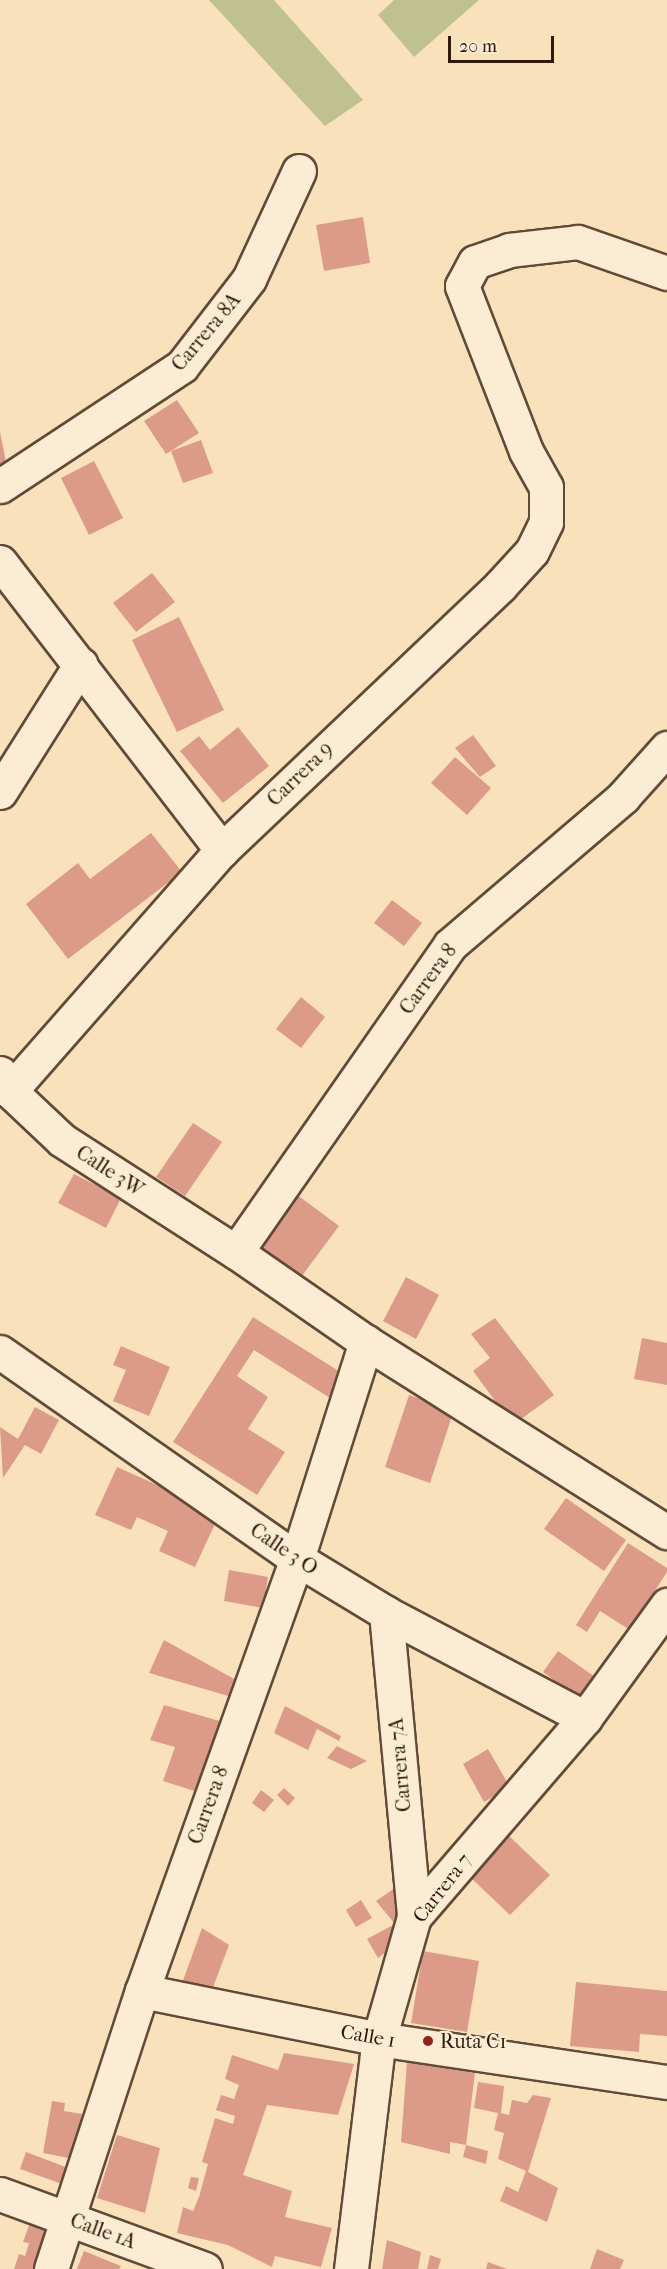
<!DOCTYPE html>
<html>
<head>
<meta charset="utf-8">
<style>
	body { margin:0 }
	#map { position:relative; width:667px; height:2269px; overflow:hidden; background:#f9e1bc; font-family:"IM FELL French Canon",serif }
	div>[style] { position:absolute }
	.green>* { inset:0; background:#bfc28f }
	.building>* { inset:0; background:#dc9b89 }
	.roads { filter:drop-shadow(2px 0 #624a38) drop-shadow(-2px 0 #624a38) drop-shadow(0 2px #624a38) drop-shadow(0 -2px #624a38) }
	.minor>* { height:33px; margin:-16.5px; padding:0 16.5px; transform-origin:16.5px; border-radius:16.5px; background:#fbecd3 }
	.dots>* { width:16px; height:16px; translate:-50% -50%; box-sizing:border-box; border:3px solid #fbecd3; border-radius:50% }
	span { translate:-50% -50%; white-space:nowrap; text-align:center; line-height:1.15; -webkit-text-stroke:4.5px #fbecd3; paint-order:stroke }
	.street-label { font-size:20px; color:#2f180c }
	.poi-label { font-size:20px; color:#2f180c }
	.left { translate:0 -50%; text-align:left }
	.scale { position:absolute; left:448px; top:36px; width:106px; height:27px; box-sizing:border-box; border:3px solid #2f180c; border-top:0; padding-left:8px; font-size:18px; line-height:21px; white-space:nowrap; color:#2f180c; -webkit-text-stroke:4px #fbecd3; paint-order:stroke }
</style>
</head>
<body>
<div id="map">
	<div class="green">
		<i style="clip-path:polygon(209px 0,274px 0,363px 100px,325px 126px)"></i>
		<i style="clip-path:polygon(394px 0,479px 0,414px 57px,378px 15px)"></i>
	</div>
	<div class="building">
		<i style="clip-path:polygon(363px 217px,370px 263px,324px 271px,316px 225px)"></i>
		<i style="clip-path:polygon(177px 400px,199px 433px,166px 454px,144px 421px)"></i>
		<i style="clip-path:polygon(0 432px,7px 467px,0 468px)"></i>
		<i style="clip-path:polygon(201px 440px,213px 473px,183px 483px,171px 451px)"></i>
		<i style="clip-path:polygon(94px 461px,123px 518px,89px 535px,61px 478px)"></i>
		<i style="clip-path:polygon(152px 573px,175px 602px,136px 632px,113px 603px)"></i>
		<i style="clip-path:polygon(179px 617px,224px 710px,177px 732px,132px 640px)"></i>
		<i style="clip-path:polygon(238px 727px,269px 766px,223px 803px,180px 751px,199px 736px,210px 750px)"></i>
		<i style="clip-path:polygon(473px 735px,496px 766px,480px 777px,455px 748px)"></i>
		<i style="clip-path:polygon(455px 757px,491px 788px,467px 815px,431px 783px)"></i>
		<i style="clip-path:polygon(151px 833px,182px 872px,68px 959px,26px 904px,78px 863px,90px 879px)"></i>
		<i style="clip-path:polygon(392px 900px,422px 923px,404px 946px,374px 923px)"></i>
		<i style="clip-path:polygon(301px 997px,325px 1017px,301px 1048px,276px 1029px)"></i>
		<i style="clip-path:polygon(193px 1123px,222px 1142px,185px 1196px,156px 1177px)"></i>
		<i style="clip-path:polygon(74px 1174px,121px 1198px,106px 1228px,58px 1203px)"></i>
		<i style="clip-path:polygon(296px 1194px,339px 1226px,301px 1277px,258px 1245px)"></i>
		<i style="clip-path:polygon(406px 1277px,439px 1295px,416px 1339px,383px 1321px)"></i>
		<i style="clip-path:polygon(253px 1317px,345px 1375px,330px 1398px,254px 1350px,237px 1376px,268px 1397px,248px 1429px,285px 1452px,257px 1495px,173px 1442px)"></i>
		<i style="clip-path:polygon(495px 1318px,554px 1395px,513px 1425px,473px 1371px,490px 1358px,471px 1334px)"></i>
		<i style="clip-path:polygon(642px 1338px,667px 1343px,667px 1385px,634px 1379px)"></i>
		<i style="clip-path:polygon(121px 1346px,170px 1367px,149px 1416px,113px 1401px,126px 1370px,113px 1365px)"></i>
		<i style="clip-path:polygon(409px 1395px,454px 1410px,430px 1483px,385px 1467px)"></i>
		<i style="clip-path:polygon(35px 1407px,59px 1420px,41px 1454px,25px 1445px,3px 1478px,0 1427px,18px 1439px)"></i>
		<i style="clip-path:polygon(117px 1467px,220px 1513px,195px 1567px,159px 1551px,168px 1531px,137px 1517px,131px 1530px,95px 1515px)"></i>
		<i style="clip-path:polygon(566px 1498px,626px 1540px,604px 1571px,544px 1529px)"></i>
		<i style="clip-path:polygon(628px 1543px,667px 1568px,667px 1572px,630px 1630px,600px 1611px,587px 1632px,576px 1625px)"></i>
		<i style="clip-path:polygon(229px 1570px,268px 1577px,263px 1608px,224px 1601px)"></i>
		<i style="clip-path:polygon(164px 1640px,245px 1685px,239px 1699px,149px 1673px)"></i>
		<i style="clip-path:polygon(558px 1651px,598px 1679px,583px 1701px,543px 1672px)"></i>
		<i style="clip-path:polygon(164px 1705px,230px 1724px,201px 1793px,163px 1781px,175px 1747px,150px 1740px)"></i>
		<i style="clip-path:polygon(285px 1706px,341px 1736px,339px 1741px,317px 1729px,308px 1750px,274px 1733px)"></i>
		<i style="clip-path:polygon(337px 1746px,367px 1761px,351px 1769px,327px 1758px)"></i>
		<i style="clip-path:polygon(488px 1749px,510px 1787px,484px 1802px,463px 1764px)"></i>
		<i style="clip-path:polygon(284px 1788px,295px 1798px,288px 1806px,277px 1795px)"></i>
		<i style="clip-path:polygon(261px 1790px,274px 1800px,264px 1812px,252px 1803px)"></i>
		<i style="clip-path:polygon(509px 1836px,550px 1875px,510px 1915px,470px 1877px)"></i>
		<i style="clip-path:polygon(402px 1883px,406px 1937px,378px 1958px,367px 1939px,395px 1924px,376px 1901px)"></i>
		<i style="clip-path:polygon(361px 1900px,372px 1918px,356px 1927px,346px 1910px)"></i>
		<i style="clip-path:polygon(202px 1928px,229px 1945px,209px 1998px,180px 1989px)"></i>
		<i style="clip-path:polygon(423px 1951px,479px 1961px,467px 2032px,411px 2023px)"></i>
		<i style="clip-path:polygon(576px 1982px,667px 1991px,667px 2036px,640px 2034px,639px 2052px,570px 2046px)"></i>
		<i style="clip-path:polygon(284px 2053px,354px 2064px,338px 2115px,267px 2105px,243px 2175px,292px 2191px,285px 2217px,332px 2228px,321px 2267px,275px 2256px,272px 2267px,228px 2245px,177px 2233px,183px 2207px,193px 2211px,199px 2197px,208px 2164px,202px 2162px,215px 2118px,233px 2124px,235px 2116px,216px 2110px,221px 2095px,234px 2099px,239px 2085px,225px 2079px,232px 2055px,278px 2070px)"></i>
		<i style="clip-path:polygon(407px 2062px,475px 2073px,466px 2145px,450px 2142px,450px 2154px,401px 2142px)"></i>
		<i style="clip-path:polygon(478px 2082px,504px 2086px,501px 2113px,509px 2115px,512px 2100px,527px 2103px,533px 2095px,551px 2098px,528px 2172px,558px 2188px,547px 2222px,500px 2201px,506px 2186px,518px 2192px,526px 2171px,498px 2159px,504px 2133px,494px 2130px,498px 2113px,474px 2108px)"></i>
		<i style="clip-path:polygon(52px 2101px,65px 2103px,64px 2111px,82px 2114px,74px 2159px,43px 2153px)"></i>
		<i style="clip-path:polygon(117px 2135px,160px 2148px,145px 2213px,97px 2198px)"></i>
		<i style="clip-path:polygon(466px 2145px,488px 2151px,486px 2164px,463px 2157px)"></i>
		<i style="clip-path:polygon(26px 2152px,71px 2169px,65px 2185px,20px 2169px)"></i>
		<i style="clip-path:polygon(191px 2177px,199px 2178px,196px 2191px,188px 2188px)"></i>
		<i style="clip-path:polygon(31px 2220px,59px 2231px,46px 2269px,14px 2269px,19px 2254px,25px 2256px,29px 2243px,23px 2242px)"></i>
		<i style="clip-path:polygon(387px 2240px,421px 2252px,418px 2269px,382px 2269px)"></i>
		<i style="clip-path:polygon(597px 2249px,624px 2260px,620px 2269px,590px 2269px)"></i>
		<i style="clip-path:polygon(84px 2251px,106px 2260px,121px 2266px,119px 2269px,77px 2269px)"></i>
		<i style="clip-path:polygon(430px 2255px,441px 2259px,438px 2269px,427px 2269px)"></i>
		<i style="clip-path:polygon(488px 2262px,507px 2269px,486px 2269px)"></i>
	</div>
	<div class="roads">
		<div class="minor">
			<i style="left:0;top:486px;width:218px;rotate:-33.4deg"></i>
			<i style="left:182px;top:366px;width:110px;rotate:-52.4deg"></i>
			<i style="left:249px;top:279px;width:119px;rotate:-65.2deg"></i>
			<i style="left:0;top:562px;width:364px;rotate:52.4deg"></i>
			<i style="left:0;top:792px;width:151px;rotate:-57.7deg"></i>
			<i style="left:0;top:1073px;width:21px;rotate:61deg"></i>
			<i style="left:10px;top:1091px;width:71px;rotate:43.3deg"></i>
			<i style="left:62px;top:1140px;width:207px;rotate:32.8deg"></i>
			<i style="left:236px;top:1252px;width:158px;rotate:34.7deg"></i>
			<i style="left:366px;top:1342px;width:356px;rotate:32.3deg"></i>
			<i style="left:10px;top:1091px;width:321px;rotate:-48.7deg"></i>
			<i style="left:222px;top:850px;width:383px;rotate:-43.5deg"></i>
			<i style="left:500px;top:586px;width:47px;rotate:-47.6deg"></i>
			<i style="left:532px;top:551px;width:32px;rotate:-64deg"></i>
			<i style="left:546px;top:522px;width:35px;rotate:-90deg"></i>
			<i style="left:546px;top:487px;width:41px;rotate:-119.1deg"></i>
			<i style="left:526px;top:451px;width:177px;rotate:-111.2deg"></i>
			<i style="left:462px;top:286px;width:27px;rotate:-62deg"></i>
			<i style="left:475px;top:262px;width:36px;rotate:-19deg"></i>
			<i style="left:509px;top:250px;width:69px;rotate:-6.6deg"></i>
			<i style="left:578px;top:242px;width:94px;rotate:19.2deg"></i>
			<i style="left:236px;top:1252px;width:374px;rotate:-55.1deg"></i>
			<i style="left:450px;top:945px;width:228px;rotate:-40.5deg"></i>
			<i style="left:623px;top:797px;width:66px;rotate:-48.1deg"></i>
			<i style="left:0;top:1352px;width:362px;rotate:34.9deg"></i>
			<i style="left:297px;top:1559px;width:104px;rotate:31.2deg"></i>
			<i style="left:386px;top:1613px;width:225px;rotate:27.8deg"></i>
			<i style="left:386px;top:1613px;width:305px;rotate:84.7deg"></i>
			<i style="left:142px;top:1991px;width:242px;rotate:11.4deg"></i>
			<i style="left:379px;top:2039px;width:291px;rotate:8.5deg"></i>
			<i style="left:0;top:2194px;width:218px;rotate:20.1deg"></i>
			<i style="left:51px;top:2269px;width:293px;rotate:-71.9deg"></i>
			<i style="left:142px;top:1991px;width:459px;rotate:-70.3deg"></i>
			<i style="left:297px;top:1559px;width:228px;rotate:-72.4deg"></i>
			<i style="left:351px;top:2269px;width:232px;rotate:-83.1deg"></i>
			<i style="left:379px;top:2039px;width:127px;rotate:-74deg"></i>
			<i style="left:414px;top:1917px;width:262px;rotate:-49.3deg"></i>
			<i style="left:585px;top:1718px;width:140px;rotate:-54deg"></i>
		</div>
	</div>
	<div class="dots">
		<i style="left:428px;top:2041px;background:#8f2418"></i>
	</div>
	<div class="street-label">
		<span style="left:206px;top:332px;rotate:-50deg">Carrera 8A</span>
		<span style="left:300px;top:774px;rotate:-44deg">Carrera 9</span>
		<span style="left:428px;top:979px;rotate:-54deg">Carrera 8</span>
		<span style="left:110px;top:1171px;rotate:33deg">Calle 3W</span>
		<span style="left:284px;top:1549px;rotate:34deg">Calle 3 O</span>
		<span style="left:400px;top:1765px;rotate:-95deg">Carrera 7A</span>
		<span style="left:208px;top:1805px;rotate:-70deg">Carrera 8</span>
		<span style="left:442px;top:1888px;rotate:-52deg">Carrera 7</span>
		<span style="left:368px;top:2036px;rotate:10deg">Calle 1</span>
		<span style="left:103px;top:2231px;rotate:20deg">Calle 1A</span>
	</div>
	<div class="poi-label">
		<span class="left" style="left:440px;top:2041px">Ruta C1</span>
	</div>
	<div class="scale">20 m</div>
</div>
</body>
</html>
